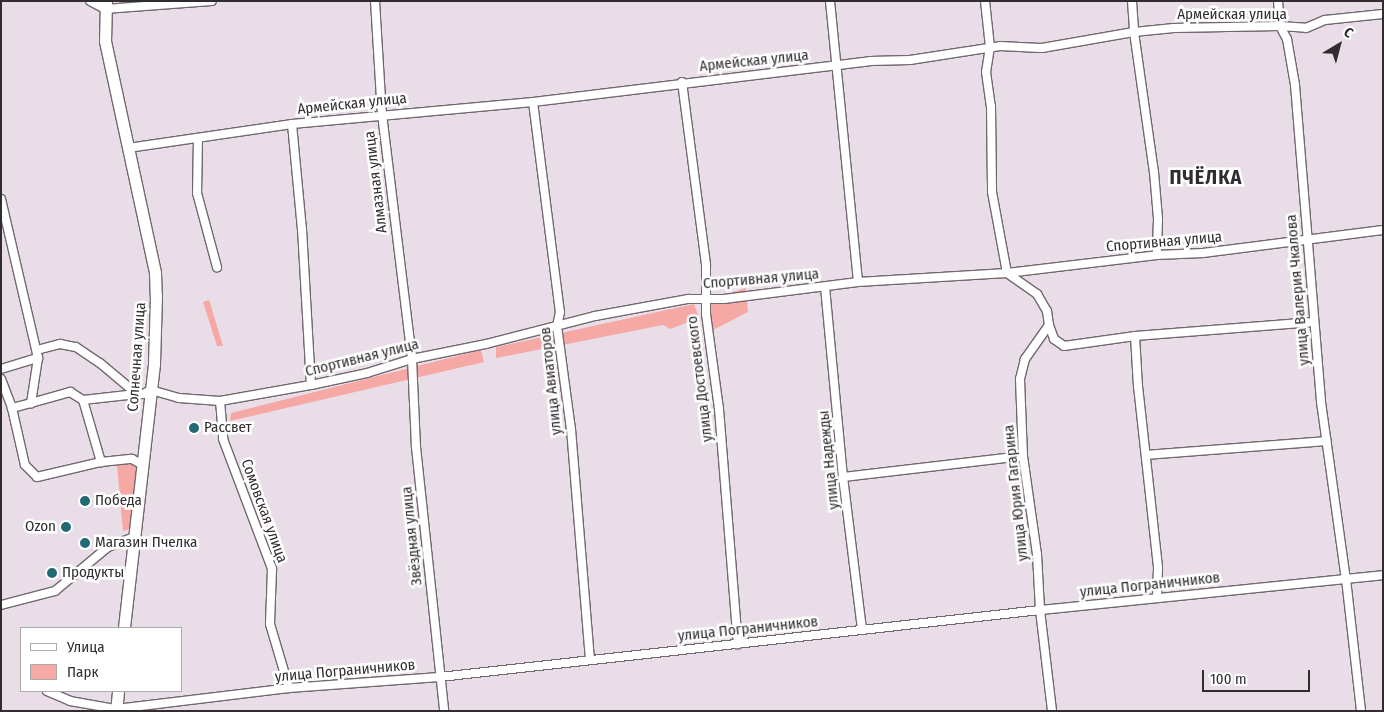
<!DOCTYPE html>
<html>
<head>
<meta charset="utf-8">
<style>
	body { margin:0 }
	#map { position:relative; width:1384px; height:712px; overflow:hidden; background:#e9dee7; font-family:"Fira Sans Condensed",sans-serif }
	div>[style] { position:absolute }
	.green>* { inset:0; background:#f5a8a4 }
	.roads { filter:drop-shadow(1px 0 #71686f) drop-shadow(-1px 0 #71686f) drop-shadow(0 1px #71686f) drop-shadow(0 -1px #71686f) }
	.street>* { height:8px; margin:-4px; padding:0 4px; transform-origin:4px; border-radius:4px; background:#fff }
	.secondary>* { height:11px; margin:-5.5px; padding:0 5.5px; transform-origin:5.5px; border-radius:5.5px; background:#fff }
	.dots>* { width:14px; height:14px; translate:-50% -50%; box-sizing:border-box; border:2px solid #fff; border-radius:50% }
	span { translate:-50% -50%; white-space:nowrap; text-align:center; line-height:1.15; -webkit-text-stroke:5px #fff; paint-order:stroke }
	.street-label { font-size:15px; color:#302c2f }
	.poi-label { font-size:15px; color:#302c2f }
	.left { translate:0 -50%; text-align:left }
	.right { translate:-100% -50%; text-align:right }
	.district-label { font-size:20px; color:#302c2f; font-weight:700; letter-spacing:1px }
	.frame { position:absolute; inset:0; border:2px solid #302c2f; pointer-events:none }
	.legend { position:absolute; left:20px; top:627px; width:162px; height:65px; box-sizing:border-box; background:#fff; border:1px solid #acabac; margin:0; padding:6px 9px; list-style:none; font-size:15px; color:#302c2f }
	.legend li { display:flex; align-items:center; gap:10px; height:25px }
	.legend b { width:25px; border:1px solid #acabac }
	.north { position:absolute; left:1314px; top:20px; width:50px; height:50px; -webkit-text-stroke:4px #fff; paint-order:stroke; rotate:37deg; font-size:14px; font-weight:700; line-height:20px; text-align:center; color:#302c2f }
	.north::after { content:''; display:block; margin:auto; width:18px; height:22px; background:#302c2f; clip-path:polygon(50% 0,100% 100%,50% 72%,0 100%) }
	.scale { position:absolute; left:1202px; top:670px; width:108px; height:22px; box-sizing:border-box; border:2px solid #302c2f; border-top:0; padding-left:6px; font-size:15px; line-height:18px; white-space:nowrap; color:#302c2f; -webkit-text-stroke:4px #fff; paint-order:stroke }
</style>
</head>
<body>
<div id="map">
	<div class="green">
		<i style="clip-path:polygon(746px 288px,748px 312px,713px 330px,706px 326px,710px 299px)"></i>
		<i style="clip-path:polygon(209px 300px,223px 346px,217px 346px,203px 302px)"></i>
		<i style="clip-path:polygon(694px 304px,699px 318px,670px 329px,663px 325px,496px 358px,496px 347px)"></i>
		<i style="clip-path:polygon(481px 350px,484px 362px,230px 421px,231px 413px)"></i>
		<i style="clip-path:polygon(126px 462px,137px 466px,130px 529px,123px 531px,117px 465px)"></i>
	</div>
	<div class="roads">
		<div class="street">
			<i style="left:90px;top:1px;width:17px;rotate:28deg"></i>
			<i style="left:105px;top:9px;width:107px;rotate:-4.3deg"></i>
			<i style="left:375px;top:1px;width:113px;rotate:86.5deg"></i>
			<i style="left:382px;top:114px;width:247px;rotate:83deg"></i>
			<i style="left:412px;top:359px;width:88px;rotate:87.4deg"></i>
			<i style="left:416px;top:447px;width:265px;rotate:83.9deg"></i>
			<i style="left:830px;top:1px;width:282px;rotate:84.3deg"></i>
			<i style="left:985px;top:1px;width:46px;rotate:83.8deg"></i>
			<i style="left:990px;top:47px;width:25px;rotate:99deg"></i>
			<i style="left:986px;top:72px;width:34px;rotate:82deg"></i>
			<i style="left:991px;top:106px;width:86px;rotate:89.3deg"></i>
			<i style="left:992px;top:192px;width:82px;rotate:79.5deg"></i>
			<i style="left:1132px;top:1px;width:31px;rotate:86deg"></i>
			<i style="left:1134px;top:32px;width:141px;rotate:81.9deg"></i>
			<i style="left:1154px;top:172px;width:47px;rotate:85.1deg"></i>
			<i style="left:1158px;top:219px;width:36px;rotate:92deg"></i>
			<i style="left:1278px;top:1px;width:25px;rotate:85deg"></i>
			<i style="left:1280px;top:26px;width:15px;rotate:62deg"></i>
			<i style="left:1287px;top:39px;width:47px;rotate:80.1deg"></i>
			<i style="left:1295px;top:85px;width:318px;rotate:85.3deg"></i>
			<i style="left:1321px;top:402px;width:179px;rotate:82deg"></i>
			<i style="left:1346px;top:579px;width:133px;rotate:83.5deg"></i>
			<i style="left:682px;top:82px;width:185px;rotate:82.5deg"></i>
			<i style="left:706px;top:265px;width:49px;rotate:90deg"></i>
			<i style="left:706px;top:314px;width:96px;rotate:82.2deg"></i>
			<i style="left:719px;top:409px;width:236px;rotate:85.4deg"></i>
			<i style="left:533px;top:102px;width:212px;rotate:82.7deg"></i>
			<i style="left:560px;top:312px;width:14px;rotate:102deg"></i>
			<i style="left:557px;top:326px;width:104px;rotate:82.3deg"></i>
			<i style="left:571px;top:429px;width:231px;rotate:85.3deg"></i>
			<i style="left:292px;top:124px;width:105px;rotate:84.6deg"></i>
			<i style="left:302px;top:229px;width:156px;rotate:86.7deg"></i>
			<i style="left:198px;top:138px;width:55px;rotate:91deg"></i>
			<i style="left:197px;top:193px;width:77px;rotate:74.9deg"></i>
			<i style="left:128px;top:148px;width:166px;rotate:-8.3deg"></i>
			<i style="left:292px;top:124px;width:242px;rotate:-5.2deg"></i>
			<i style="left:533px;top:102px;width:339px;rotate:-6.9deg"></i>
			<i style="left:870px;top:61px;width:40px;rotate:-1.4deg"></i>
			<i style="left:910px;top:60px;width:91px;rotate:-8.8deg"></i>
			<i style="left:1000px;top:46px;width:42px;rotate:2.7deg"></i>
			<i style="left:1042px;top:48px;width:93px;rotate:-9.9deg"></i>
			<i style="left:1134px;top:32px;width:40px;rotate:-5.7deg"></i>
			<i style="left:1174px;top:28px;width:106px;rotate:-1.1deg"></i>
			<i style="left:1280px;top:26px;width:26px;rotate:4deg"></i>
			<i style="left:1306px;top:28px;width:21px;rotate:-23deg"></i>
			<i style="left:1325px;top:20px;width:58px;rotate:-5.9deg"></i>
			<i style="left:1px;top:199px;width:163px;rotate:76.9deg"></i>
			<i style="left:38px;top:358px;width:46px;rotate:98.8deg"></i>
			<i style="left:31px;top:403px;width:20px;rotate:165deg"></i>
			<i style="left:12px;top:408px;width:58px;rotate:77.2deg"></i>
			<i style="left:25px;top:465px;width:17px;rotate:45deg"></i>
			<i style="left:37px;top:477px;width:66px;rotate:-13.2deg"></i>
			<i style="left:101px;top:462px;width:31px;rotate:-6deg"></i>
			<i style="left:132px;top:459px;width:10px;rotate:29deg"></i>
			<i style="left:1007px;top:273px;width:37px;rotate:35deg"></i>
			<i style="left:1037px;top:294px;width:20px;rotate:60deg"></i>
			<i style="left:1047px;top:311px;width:14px;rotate:82deg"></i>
			<i style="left:1049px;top:325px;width:42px;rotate:125.2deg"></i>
			<i style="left:1025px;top:359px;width:21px;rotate:104deg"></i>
			<i style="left:1020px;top:379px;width:77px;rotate:87.8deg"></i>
			<i style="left:1023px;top:456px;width:99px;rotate:81.9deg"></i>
			<i style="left:1037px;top:554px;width:56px;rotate:86.9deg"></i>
			<i style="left:1040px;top:610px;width:102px;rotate:83.2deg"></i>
			<i style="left:825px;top:287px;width:191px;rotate:84.6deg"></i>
			<i style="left:843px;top:477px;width:154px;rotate:82.9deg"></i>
			<i style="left:1049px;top:325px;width:15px;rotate:70deg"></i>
			<i style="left:1054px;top:339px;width:12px;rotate:35deg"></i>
			<i style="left:1064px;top:346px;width:72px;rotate:-8deg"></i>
			<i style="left:1135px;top:336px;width:179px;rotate:-4.5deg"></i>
			<i style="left:1135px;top:336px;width:50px;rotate:86.6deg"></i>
			<i style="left:1138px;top:386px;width:183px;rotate:83.7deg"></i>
			<i style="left:1158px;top:568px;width:30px;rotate:92deg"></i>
			<i style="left:37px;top:350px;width:24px;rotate:-15deg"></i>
			<i style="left:60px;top:344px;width:16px;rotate:11deg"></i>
			<i style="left:76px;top:347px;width:29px;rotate:34deg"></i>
			<i style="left:100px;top:363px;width:48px;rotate:40deg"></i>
			<i style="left:137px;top:394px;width:6px"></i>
			<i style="left:143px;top:394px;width:9px;rotate:-27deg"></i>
			<i style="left:151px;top:390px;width:29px;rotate:16deg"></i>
			<i style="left:179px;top:398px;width:41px;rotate:4.2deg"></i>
			<i style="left:220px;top:401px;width:92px;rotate:-10deg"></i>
			<i style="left:311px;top:385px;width:57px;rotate:-12.1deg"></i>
			<i style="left:367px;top:373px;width:47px;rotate:-17.3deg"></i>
			<i style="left:412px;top:359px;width:76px;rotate:-11.5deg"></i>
			<i style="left:486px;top:344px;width:113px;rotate:-14.4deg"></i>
			<i style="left:595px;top:316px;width:95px;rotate:-10.4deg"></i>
			<i style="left:688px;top:299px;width:36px"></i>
			<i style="left:724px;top:299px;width:135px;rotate:-7.2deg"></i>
			<i style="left:858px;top:282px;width:149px;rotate:-3.5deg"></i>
			<i style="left:1007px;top:273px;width:151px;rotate:-6.8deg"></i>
			<i style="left:1157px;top:255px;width:46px;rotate:-2.5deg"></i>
			<i style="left:1203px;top:253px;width:181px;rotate:-7.3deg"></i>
			<i style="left:1px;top:369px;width:39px;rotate:-17deg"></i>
			<i style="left:1px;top:379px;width:31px;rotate:69deg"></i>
			<i style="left:83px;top:400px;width:65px;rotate:73.8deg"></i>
			<i style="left:220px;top:401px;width:38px;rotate:85deg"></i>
			<i style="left:223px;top:439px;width:139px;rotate:69.3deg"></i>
			<i style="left:272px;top:569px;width:55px;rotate:92.1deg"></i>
			<i style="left:270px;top:624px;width:67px;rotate:73.5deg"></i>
			<i style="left:31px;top:403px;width:41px;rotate:-15.8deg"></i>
			<i style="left:70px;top:392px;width:15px;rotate:32deg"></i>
			<i style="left:83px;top:400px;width:54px;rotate:-6.3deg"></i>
			<i style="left:1146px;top:455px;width:181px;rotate:-4.4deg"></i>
			<i style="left:843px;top:477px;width:181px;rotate:-6.7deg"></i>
			<i style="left:1px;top:605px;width:56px;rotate:-14.5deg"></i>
			<i style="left:55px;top:591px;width:69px;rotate:-39.7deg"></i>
			<i style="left:108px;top:547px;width:28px;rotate:-21deg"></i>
			<i style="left:47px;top:691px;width:25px;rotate:23deg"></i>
			<i style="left:70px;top:701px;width:47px;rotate:9.9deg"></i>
			<i style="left:116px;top:709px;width:174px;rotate:-6.9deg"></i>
			<i style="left:289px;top:688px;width:151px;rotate:-4.2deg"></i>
			<i style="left:440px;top:677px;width:604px;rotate:-6.37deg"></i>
			<i style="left:1040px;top:610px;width:345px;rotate:-5.8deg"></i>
		</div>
		<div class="secondary">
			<i style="left:106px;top:1px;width:40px;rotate:91.4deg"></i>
			<i style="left:105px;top:41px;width:237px;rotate:77.8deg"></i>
			<i style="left:155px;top:273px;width:23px;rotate:88deg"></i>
			<i style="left:156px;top:296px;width:68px;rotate:91.7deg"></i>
			<i style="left:154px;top:364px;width:266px;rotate:96.5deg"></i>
			<i style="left:116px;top:711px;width:20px;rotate:-84deg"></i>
		</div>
	</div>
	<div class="dots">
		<i style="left:194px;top:428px;background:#206975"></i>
		<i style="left:85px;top:501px;background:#206975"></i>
		<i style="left:66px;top:527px;background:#206975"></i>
		<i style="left:85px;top:543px;background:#206975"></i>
		<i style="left:52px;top:573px;background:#206975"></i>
	</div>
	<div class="street-label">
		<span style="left:1232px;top:15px">Армейская улица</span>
		<span style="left:754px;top:61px;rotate:-6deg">Армейская улица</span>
		<span style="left:352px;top:104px;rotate:-6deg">Армейская улица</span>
		<span style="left:376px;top:182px;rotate:-97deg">Алмазная улица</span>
		<span style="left:1164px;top:242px;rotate:-5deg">Спортивная улица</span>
		<span style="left:761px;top:279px;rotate:-5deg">Спортивная улица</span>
		<span style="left:1298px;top:290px;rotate:-95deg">улица Валерия Чкалова</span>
		<span style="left:137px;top:357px;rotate:-86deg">Солнечная улица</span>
		<span style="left:362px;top:358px;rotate:-14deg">Спортивная улица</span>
		<span style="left:700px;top:379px;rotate:-97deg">улица Достоевского</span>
		<span style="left:551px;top:381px;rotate:-96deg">улица Авиаторов</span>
		<span style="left:829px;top:460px;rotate:-96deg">улица Надежды</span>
		<span style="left:1016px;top:493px;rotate:-96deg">улица Юрия Гагарина</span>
		<span style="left:264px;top:511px;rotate:70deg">Сомовская улица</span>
		<span style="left:412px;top:536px;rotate:-96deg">Звёздная улица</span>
		<span style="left:1150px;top:585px;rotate:-6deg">улица Пограничников</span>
		<span style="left:748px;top:629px;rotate:-6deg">улица Пограничников</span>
		<span style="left:345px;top:671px;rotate:-5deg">улица Пограничников</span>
	</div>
	<div class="poi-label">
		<span class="left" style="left:204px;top:428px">Рассвет</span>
		<span class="left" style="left:95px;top:501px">Победа</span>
		<span class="right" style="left:56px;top:527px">Ozon</span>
		<span class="left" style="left:95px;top:543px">Магазин Пчелка</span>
		<span class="left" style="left:62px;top:573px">Продукты</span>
	</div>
	<div class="district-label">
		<span style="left:1206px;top:177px">ПЧЁЛКА</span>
	</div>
	<div class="frame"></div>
	<ul class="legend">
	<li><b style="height:6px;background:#fff"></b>Улица</li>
	<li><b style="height:14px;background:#f5a8a4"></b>Парк</li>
	</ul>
	<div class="north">С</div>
	<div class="scale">100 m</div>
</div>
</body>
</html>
